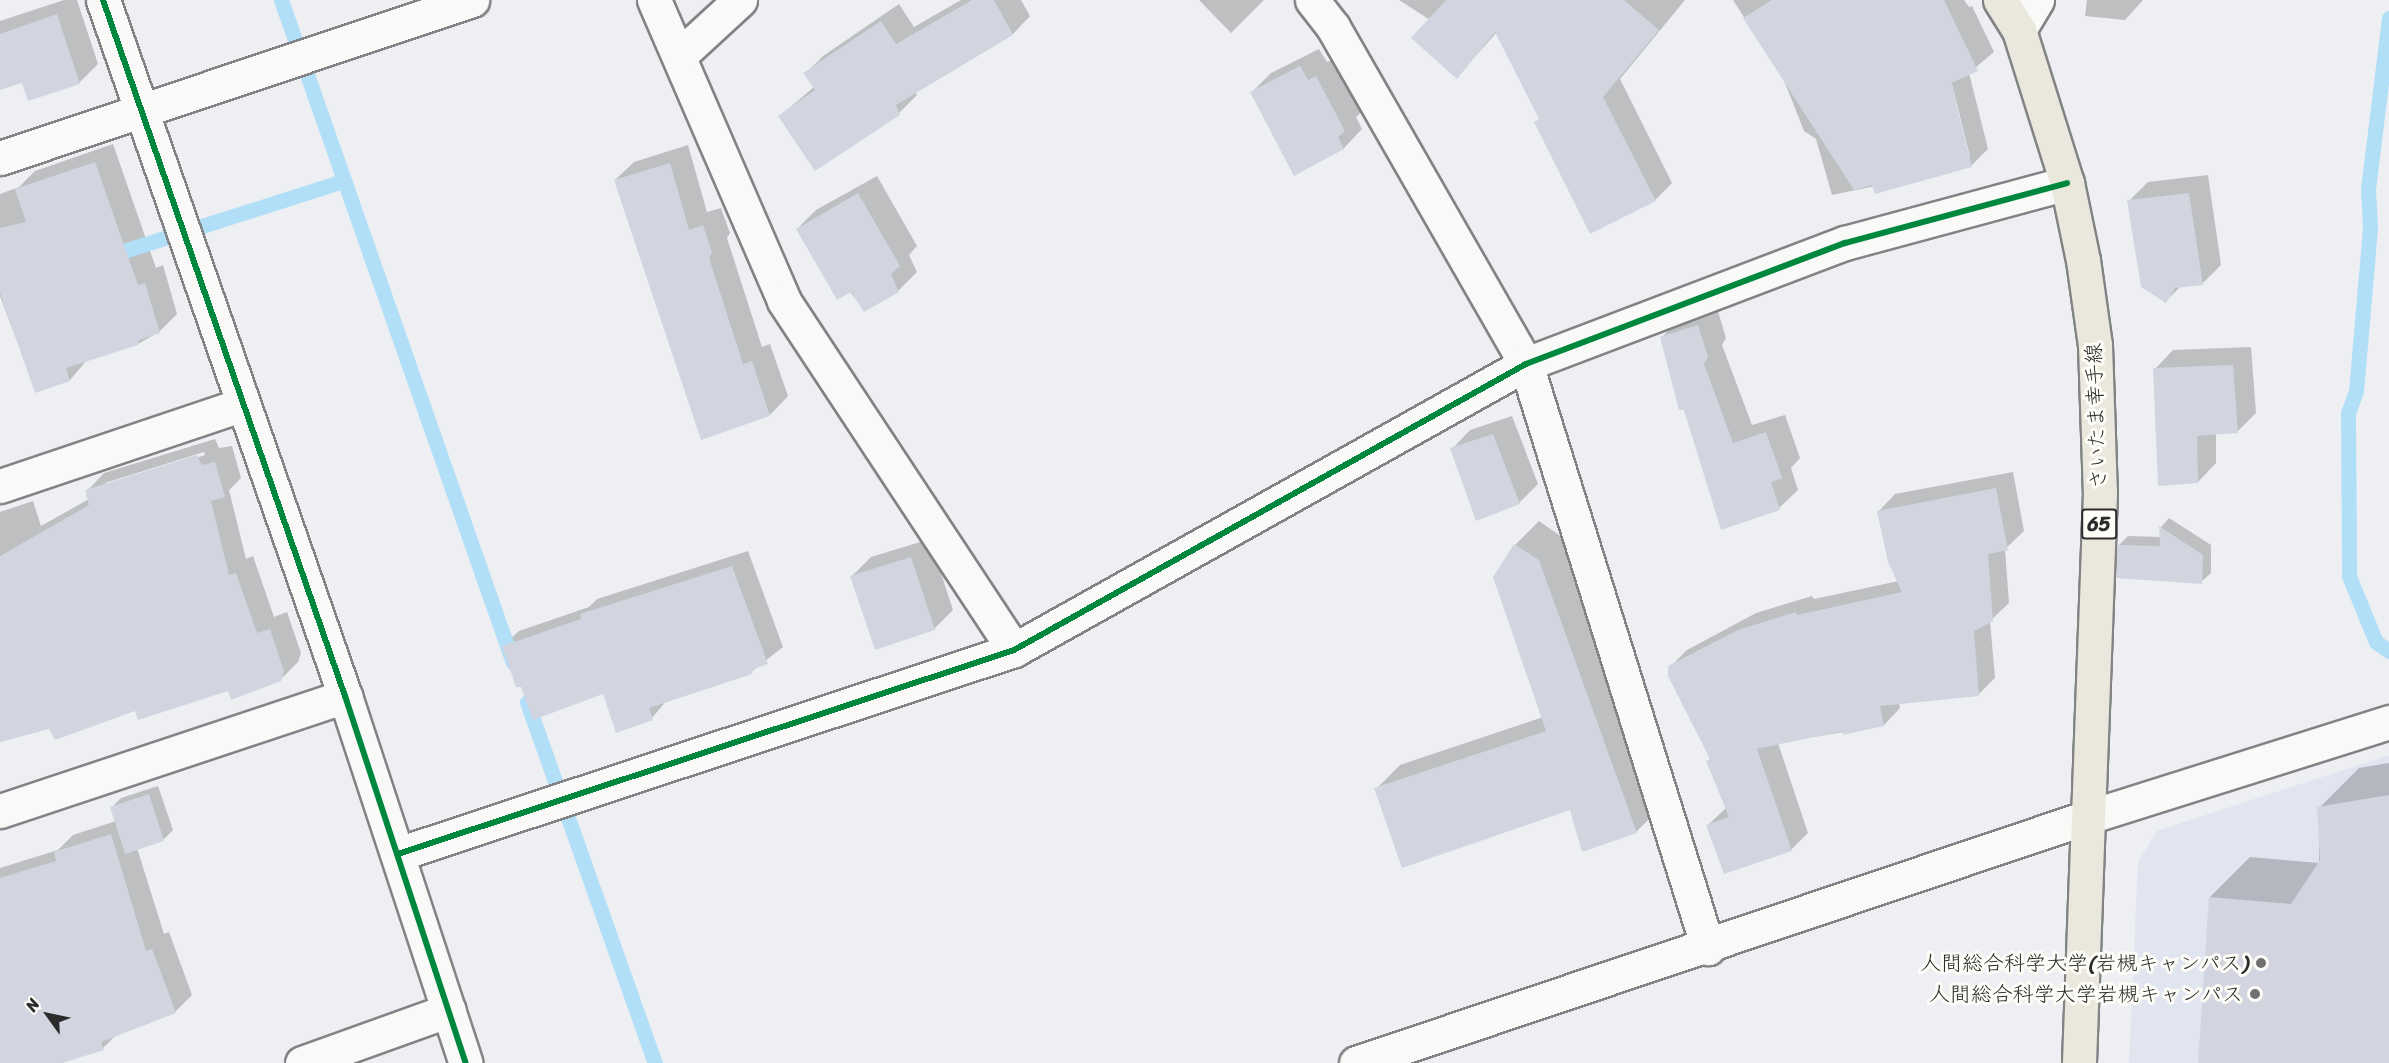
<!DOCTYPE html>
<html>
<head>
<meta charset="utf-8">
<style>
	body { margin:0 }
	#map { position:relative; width:2389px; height:1063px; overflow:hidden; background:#edeff2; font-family:Sriracha,"Klee One",sans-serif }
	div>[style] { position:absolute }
	.built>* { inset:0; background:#e1e5f0 }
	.shadow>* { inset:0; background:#0003 }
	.stream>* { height:15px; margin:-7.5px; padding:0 7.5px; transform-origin:7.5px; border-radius:7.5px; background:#b2dff8 }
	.building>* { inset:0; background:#d2d5e0 }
	.roads { filter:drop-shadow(2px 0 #828385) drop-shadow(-2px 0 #828385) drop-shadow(0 2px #828385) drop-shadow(0 -2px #828385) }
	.street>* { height:33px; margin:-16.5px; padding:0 16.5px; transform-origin:16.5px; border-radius:16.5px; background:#f9f9f8 }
	.primary>* { height:33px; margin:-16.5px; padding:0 16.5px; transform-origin:16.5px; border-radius:16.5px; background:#eae8dd }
	.cycleway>* { height:6px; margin:-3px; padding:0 3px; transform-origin:3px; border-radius:3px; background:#00873e }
	.dots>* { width:16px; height:16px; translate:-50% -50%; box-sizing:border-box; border:3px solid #fdfcf7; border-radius:50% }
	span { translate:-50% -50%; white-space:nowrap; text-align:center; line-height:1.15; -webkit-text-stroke:6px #fdfcf7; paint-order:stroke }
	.shield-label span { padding:2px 4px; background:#fdfcf7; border:2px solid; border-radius:4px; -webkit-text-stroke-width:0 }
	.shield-label { font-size:20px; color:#2b2b2b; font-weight:700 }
	.street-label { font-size:21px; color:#2b2b2b }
	.poi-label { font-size:21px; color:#2b2b2b }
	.right { translate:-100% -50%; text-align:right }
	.north { position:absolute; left:18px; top:985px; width:60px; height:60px; -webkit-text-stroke:4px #fdfcf7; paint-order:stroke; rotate:303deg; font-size:16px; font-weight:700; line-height:24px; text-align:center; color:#2b2b2b }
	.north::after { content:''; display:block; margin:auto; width:21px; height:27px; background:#2b2b2b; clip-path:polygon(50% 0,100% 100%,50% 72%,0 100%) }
</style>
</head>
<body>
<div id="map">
	<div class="built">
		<i style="clip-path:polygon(2389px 755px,2389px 1063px,2129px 1063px,2138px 862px,2157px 831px)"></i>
	</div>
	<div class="shadow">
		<i style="clip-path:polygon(64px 0,77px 0,98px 64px,79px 83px,23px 81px,0 89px,0 21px)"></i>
		<i style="clip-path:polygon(961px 0,1021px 0,1030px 16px,1013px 34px,915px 92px,917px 95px,899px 113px,815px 169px,780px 116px,814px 87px,805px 74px,823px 56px,899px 4px,914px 27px)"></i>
		<i style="clip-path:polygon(1199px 0,1264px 0,1231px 33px)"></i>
		<i style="clip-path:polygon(1399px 0,1685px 0,1620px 79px,1672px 183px,1655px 200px,1536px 122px,1540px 118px,1497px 32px,1457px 77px,1430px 20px)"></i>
		<i style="clip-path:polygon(evenodd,1733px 0,1964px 0,1969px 7px,1972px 6px,1994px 52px,1969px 73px,1988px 149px,1971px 166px,1832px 195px,1816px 139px,1804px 131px,1783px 78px,1733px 0,1950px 76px,1970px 157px,1967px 157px,1950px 76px)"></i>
		<i style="clip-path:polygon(2087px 0,2143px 0,2125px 20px,2085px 16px)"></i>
		<i style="clip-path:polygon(1319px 49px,1327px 62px,1335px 59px,1363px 111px,1356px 117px,1362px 129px,1344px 148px,1295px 174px,1252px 92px,1271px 73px)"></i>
		<i style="clip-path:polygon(113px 144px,156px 268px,163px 265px,177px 314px,159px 332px,138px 344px,87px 360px,70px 380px,36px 391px,0 296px,0 194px,19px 187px,35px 171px)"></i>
		<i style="clip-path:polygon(688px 145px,707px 212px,721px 208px,730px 233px,727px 238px,762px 347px,770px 344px,788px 396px,770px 415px,615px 180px,634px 162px)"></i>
		<i style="clip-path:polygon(2208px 175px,2221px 265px,2202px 284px,2181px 286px,2166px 301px,2129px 201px,2148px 182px)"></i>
		<i style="clip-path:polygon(877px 176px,917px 246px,909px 255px,917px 272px,899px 290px,865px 310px,797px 229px,816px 210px)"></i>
		<i style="clip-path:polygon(1717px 308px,1726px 338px,1722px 345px,1752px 425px,1785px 415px,1800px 458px,1791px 468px,1798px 490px,1779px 508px,1722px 528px,1661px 338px,1680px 319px)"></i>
		<i style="clip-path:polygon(2251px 347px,2256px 413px,2237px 432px,2216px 433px,2216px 463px,2198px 482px,2155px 369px,2173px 350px)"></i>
		<i style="clip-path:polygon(1512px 416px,1538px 484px,1519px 503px,1452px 449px,1470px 430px)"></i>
		<i style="clip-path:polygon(evenodd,215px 439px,219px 448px,232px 446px,241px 478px,229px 490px,246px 559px,253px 556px,274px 617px,287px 612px,301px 653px,298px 662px,280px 680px,50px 728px,0 742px,0 512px,33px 501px,41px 526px,89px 499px,87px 491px,104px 473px,215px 439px,204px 452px,205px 455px,105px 486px,105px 483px,204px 452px)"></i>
		<i style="clip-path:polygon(2013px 472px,2024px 531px,2005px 549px,2009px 603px,1990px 621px,1995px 678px,1978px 695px,1899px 703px,1900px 708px,1884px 725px,1778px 743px,1808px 833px,1791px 850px,1708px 825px,1726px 808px,1707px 762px,1711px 758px,1670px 667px,1687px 650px,1756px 613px,1812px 596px,1814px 599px,1899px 581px,1879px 511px,1895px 494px)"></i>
		<i style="clip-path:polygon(2169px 518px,2211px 545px,2211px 573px,2201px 582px,2118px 546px,2128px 536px,2161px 537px,2161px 527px)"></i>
		<i style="clip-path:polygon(1539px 521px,1562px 537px,1660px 808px,1636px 832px,1571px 808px,1376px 789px,1400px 765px,1543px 717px,1515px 545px)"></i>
		<i style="clip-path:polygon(930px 539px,953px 610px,934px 629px,852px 576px,871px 557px)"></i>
		<i style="clip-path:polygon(748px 551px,783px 647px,751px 672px,667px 700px,652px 718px,604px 692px,522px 685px,503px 646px,519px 631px,589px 607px,597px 599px)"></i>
		<i style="clip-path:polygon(2389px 763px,2389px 1063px,2199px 1063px,2210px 897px,2250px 857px,2319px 863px,2319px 808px,2359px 768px)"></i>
		<i style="clip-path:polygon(158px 786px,173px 830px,164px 839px,137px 848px,164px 934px,169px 932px,192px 995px,175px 1012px,116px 1035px,103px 1048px,62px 1063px,0 1063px,0 868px,58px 850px,73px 835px,116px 821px,111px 808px,121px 798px)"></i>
	</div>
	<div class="stream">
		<i style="left:281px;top:0;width:702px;rotate:70.71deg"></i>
		<i style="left:2389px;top:18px;width:172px;rotate:97deg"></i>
		<i style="left:2368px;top:189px;width:39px;rotate:87deg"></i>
		<i style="left:2370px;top:228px;width:164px;rotate:94.9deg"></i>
		<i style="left:2356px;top:391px;width:23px;rotate:110deg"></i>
		<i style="left:2348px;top:413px;width:163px;rotate:89.6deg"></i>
		<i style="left:2349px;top:576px;width:71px;rotate:67.8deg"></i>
		<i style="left:2376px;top:642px;width:16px;rotate:35deg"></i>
		<i style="left:108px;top:256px;width:247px;rotate:-17.7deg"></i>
		<i style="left:527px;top:702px;width:383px;rotate:70.5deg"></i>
	</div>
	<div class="building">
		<i style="clip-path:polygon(972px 0,994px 0,1013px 35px,896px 105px,900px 115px,815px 171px,778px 116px,815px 90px,803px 73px,881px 21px,896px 44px)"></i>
		<i style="clip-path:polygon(1446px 0,1624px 0,1659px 30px,1603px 97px,1656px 201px,1590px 234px,1534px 122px,1539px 119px,1495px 32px,1457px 79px,1411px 38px)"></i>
		<i style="clip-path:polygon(1772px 0,1944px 0,1978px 71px,1951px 83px,1972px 167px,1875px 194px,1872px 185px,1854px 190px,1743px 18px)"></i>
		<i style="clip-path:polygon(57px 14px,80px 84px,28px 101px,22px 83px,0 90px,0 34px)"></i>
		<i style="clip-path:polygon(1300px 66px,1308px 80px,1316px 76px,1345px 131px,1338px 137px,1344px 149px,1294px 176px,1250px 92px)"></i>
		<i style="clip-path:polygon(95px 162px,138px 285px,145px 283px,160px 333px,139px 340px,138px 345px,66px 368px,70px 381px,35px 393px,0 293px,0 228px,26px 222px,15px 189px)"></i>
		<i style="clip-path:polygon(670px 163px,689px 230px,703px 225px,712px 253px,709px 258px,743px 364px,752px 361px,770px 416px,701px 440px,614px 180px)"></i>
		<i style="clip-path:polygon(858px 193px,900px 266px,891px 274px,899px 292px,864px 312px,851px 292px,837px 300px,796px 229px)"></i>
		<i style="clip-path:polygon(2189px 193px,2203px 285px,2175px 288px,2166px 303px,2141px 287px,2127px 200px)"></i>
		<i style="clip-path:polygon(1698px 325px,1708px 357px,1704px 364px,1733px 443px,1766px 432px,1782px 478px,1771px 482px,1780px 510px,1721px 530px,1684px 410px,1679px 410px,1660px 337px)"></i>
		<i style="clip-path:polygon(2233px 365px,2238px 433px,2197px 436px,2198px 483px,2158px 486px,2153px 368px)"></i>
		<i style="clip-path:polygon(1493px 434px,1520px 504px,1476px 521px,1450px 448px)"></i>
		<i style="clip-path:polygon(197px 455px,202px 465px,215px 462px,225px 497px,211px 501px,229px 575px,236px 573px,257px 633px,270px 629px,284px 671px,281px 681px,231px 700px,228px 691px,138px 720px,135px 711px,55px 740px,49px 729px,0 742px,0 556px,89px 505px,85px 490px)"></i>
		<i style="clip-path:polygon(1996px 488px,2008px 550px,1988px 554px,1993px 621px,1974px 631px,1979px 696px,1880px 706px,1884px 726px,1843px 735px,1843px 731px,1757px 749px,1792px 851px,1724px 874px,1706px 825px,1729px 817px,1706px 761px,1710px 759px,1668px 676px,1668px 666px,1738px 630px,1796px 612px,1797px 615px,1902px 592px,1888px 562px,1877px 511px)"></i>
		<i style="clip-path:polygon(2159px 526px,2203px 555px,2202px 584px,2116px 578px,2117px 545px,2160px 546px)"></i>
		<i style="clip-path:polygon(1514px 544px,1539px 560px,1637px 833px,1582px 852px,1570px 810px,1402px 868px,1374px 788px,1546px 731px,1493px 577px)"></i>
		<i style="clip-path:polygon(911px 557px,935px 630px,875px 650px,850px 576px)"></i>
		<i style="clip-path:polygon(732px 566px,768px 664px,753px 669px,752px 674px,649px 708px,653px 720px,616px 733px,603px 694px,533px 720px,521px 687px,516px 687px,502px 646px,581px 619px,580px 614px)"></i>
		<i style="clip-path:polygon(149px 794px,164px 841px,125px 854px,110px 807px)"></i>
		<i style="clip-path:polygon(2389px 795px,2389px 1063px,2198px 1063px,2209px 897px,2291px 904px,2320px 860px,2317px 807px)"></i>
		<i style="clip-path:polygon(111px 834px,146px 951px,152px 949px,176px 1013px,101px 1042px,104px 1050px,62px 1063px,0 1063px,0 878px,56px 861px,54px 852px)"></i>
	</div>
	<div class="roads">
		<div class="street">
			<i style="left:103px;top:0;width:737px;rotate:70.83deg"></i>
			<i style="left:345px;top:696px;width:386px;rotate:71.8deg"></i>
			<i style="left:654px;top:0;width:328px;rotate:66.6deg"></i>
			<i style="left:784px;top:301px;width:418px;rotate:56.6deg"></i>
			<i style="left:1312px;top:0;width:34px;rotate:52deg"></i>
			<i style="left:1333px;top:27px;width:388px;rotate:60.2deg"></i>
			<i style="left:1526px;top:364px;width:612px;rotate:72.69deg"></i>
			<i style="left:2019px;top:30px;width:35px;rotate:-59deg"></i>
			<i style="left:679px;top:56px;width:83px;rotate:-42.6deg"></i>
			<i style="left:0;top:158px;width:498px;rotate:-18.5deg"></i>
			<i style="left:0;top:486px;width:256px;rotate:-18.6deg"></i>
			<i style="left:0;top:811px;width:364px;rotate:-18.4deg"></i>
			<i style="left:398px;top:854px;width:649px;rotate:-18.32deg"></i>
			<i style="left:1014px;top:650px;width:586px;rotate:-29.19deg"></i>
			<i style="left:1526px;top:364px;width:341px;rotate:-20.8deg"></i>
			<i style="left:1845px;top:243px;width:230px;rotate:-15.1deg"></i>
			<i style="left:302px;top:1063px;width:156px;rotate:-19.8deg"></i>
			<i style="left:1356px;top:1063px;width:772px;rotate:-18.58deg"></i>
			<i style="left:2088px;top:817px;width:316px;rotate:-17.5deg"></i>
		</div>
		<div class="primary">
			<i style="left:2000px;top:0;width:36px;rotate:58deg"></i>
			<i style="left:2019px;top:30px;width:160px;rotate:72.6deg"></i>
			<i style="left:2067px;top:183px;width:79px;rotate:78.3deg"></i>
			<i style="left:2083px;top:260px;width:86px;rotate:82deg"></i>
			<i style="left:2095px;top:345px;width:147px;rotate:88.1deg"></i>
			<i style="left:2100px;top:492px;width:571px;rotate:92.11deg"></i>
		</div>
	</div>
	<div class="cycleway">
		<i style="left:103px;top:0;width:737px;rotate:70.83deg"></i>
		<i style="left:345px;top:696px;width:386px;rotate:71.8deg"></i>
		<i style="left:398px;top:854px;width:649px;rotate:-18.32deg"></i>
		<i style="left:1014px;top:650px;width:586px;rotate:-29.19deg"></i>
		<i style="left:1526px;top:364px;width:341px;rotate:-20.8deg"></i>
		<i style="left:1845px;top:243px;width:230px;rotate:-15.1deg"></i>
	</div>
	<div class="dots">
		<i style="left:2261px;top:963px;background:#6f7071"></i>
		<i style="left:2255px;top:994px;background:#6f7071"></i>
	</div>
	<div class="shield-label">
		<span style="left:2099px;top:524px">65</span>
	</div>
	<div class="street-label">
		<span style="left:2096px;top:416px;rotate:-92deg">さいたま幸手線</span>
	</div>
	<div class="poi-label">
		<span class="right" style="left:2249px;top:963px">人間総合科学大学(岩槻キャンパス)</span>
		<span class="right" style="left:2243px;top:994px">人間総合科学大学岩槻キャンパス</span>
	</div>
	<div class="north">N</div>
</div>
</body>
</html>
